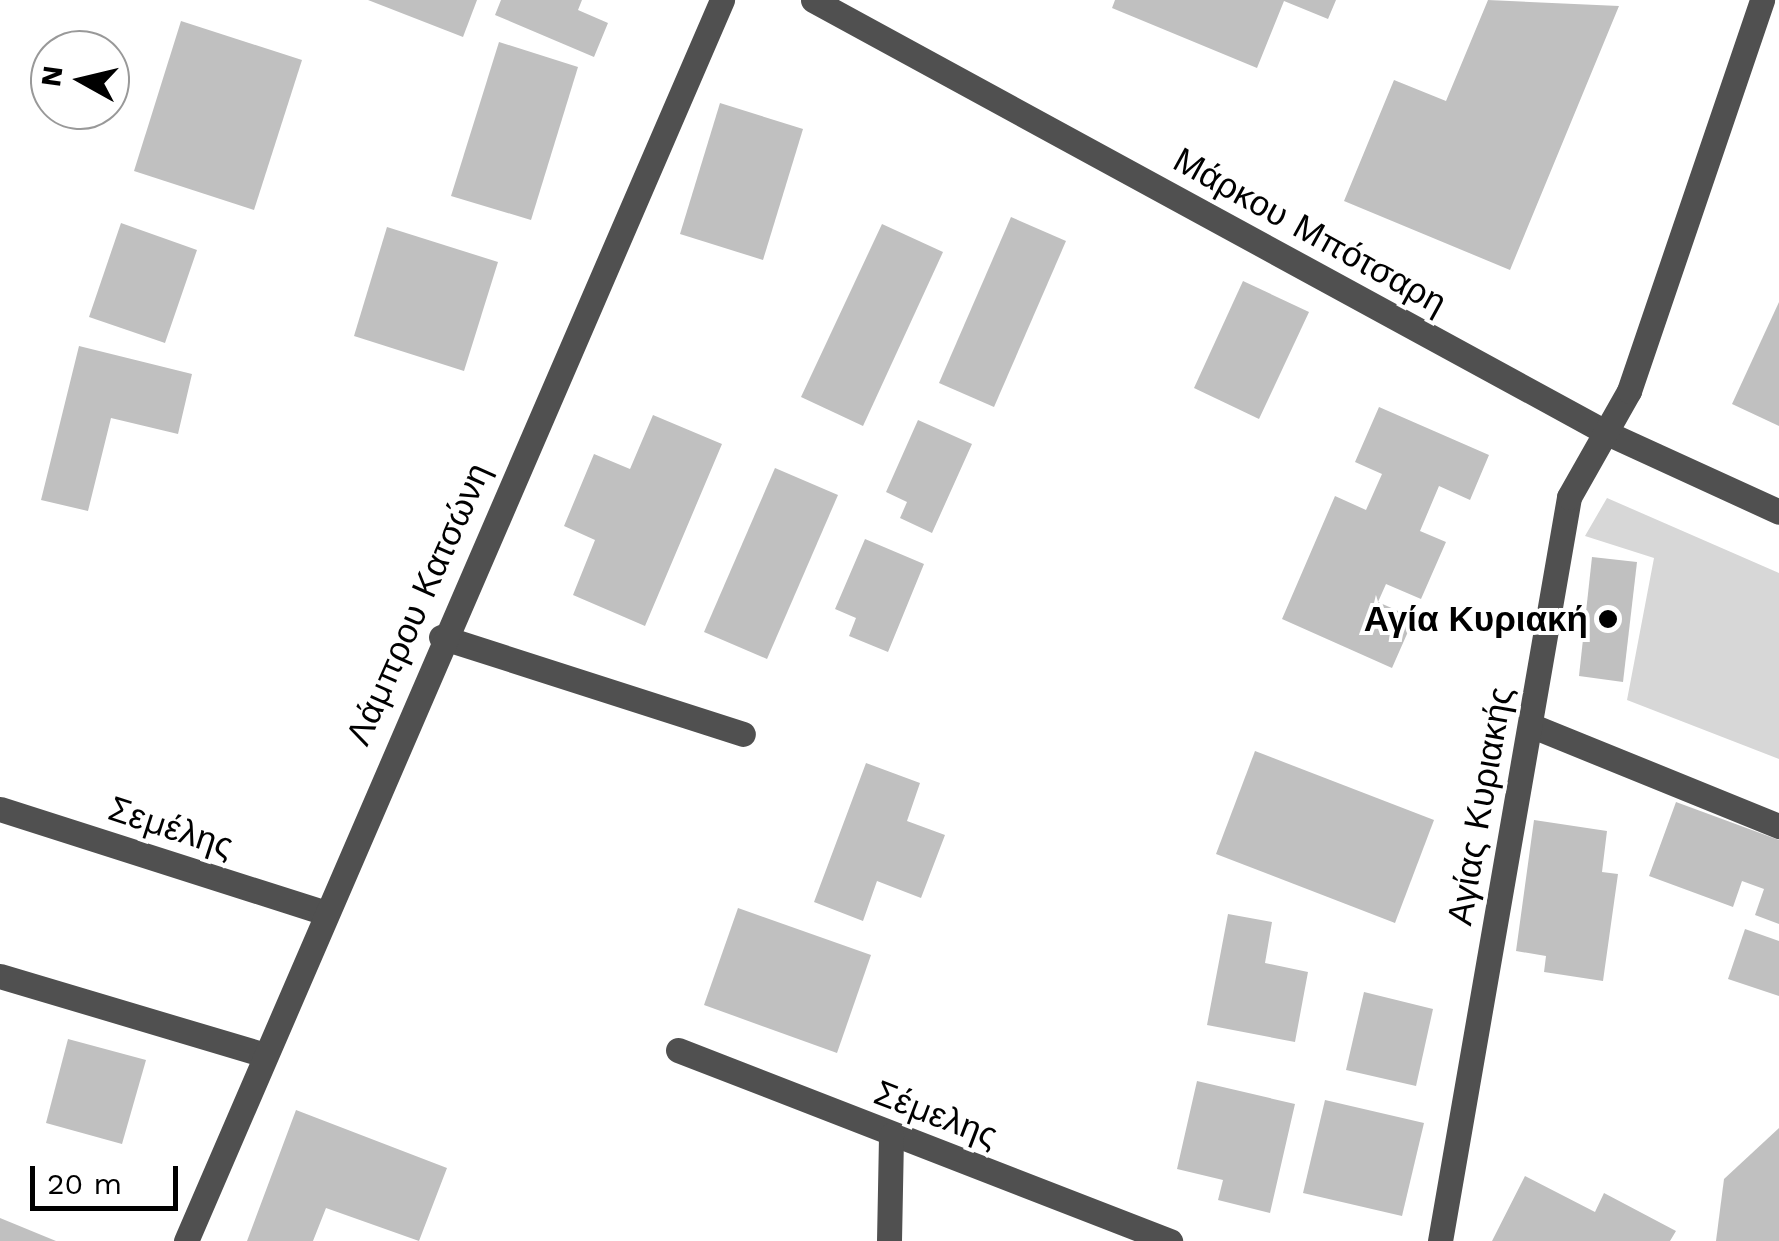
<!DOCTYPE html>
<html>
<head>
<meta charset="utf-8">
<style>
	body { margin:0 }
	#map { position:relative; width:1779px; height:1241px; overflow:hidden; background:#fff; font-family:"Work Sans",sans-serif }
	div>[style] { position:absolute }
	.green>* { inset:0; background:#d7d7d7 }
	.building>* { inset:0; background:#c0c0c0 }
	.minor>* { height:25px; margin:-12.5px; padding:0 12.5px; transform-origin:12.5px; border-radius:12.5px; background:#505050 }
	.dots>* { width:28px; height:28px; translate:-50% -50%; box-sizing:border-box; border:5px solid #fff; border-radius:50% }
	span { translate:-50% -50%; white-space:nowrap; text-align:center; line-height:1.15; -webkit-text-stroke:8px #fff; paint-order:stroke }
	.street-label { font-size:35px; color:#000 }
	.poi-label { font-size:35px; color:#000; font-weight:700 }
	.right { translate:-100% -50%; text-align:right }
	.north { position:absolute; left:30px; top:30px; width:100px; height:100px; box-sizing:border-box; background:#fff; border:2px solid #999; border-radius:50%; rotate:278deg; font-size:28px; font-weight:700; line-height:40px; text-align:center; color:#000 }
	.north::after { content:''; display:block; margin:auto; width:35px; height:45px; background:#000; clip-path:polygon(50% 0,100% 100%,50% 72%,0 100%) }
	.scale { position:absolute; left:30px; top:1166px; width:148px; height:45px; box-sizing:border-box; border:5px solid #000; border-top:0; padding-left:12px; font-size:30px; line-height:35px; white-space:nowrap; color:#000; -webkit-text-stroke:8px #fff; paint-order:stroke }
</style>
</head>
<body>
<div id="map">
	<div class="green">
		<i style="clip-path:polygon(1607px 498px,1779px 573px,1779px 759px,1627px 700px,1654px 558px,1585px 536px)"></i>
	</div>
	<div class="building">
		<i style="clip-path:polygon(368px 0,477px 0,463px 37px)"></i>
		<i style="clip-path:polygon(501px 0,582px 0,578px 10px,608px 23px,594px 57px,495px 15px)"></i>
		<i style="clip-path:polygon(1115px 0,1336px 0,1328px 19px,1284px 1px,1257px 68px,1112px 8px)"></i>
		<i style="clip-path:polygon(1488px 0,1619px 6px,1510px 270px,1344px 201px,1394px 80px,1446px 101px)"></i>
		<i style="clip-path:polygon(181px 21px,302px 60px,254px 210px,134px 171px)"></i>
		<i style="clip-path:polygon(499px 42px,578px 67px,531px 220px,451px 196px)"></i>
		<i style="clip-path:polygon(720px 103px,803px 129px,763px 260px,680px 234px)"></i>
		<i style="clip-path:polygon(1011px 217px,1066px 241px,994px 407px,939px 383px)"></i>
		<i style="clip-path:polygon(121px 223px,197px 250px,165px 343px,89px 317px)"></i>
		<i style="clip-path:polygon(882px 224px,943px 252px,863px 426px,801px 397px)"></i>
		<i style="clip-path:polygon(387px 227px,498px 262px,464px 371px,354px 336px)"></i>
		<i style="clip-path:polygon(1243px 281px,1309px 312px,1259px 419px,1194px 388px)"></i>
		<i style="clip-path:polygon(1779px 302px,1779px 426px,1732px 404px)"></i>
		<i style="clip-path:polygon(79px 346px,192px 374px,178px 434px,111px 418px,88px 511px,41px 500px)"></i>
		<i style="clip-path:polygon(1379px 407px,1489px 455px,1470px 500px,1439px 486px,1420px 531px,1446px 542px,1421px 599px,1386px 584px,1378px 602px,1414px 618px,1392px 668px,1282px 619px,1335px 496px,1366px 510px,1382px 474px,1355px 462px)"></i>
		<i style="clip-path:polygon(653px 415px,722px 444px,645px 626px,573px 595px,595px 540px,564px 526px,594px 454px,630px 469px)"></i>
		<i style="clip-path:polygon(918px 420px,972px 444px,932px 533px,900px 518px,907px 502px,886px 492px)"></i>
		<i style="clip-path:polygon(775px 468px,838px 495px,767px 659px,704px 632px)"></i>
		<i style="clip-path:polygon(865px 539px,924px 564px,888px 652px,849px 636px,856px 618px,835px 609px)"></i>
		<i style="clip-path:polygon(1592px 557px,1637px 562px,1623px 682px,1579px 676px)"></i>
		<i style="clip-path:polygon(1255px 751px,1434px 820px,1395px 923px,1216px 854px)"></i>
		<i style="clip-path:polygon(866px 763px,920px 783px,907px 821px,945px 835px,921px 898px,877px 881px,863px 921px,814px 902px)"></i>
		<i style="clip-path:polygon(1676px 802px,1779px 840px,1779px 924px,1755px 915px,1764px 889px,1742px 881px,1733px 907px,1649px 876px)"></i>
		<i style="clip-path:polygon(1534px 820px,1607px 831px,1602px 872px,1618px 874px,1603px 981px,1544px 972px,1546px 956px,1516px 951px)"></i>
		<i style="clip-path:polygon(738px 908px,871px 955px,837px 1053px,704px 1005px)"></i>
		<i style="clip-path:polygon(1228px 914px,1272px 922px,1265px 963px,1308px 972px,1295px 1042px,1207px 1025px)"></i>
		<i style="clip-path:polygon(1745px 929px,1779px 941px,1779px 996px,1728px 979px)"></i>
		<i style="clip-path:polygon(1364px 992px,1433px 1009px,1416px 1086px,1346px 1070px)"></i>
		<i style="clip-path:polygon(68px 1039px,146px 1060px,122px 1144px,46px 1123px)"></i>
		<i style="clip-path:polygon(1197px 1081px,1295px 1104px,1270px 1213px,1218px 1200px,1223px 1180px,1177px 1169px)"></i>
		<i style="clip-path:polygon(1325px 1100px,1424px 1123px,1402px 1216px,1303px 1193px)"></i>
		<i style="clip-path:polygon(296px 1110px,447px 1168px,419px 1241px,326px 1208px,313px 1241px,247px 1241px)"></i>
		<i style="clip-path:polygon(1779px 1128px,1779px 1241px,1716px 1241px,1724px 1179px)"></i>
		<i style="clip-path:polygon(1525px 1176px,1595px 1212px,1604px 1193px,1676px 1231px,1670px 1241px,1492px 1241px)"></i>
		<i style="clip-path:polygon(0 1218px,56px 1241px,0 1241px)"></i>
	</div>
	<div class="minor">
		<i style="left:813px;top:0;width:907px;rotate:28.6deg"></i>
		<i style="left:1609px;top:434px;width:187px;rotate:24.6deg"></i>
		<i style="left:441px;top:637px;width:317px;rotate:17.8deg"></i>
		<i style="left:1530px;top:725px;width:269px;rotate:22.1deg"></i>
		<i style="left:0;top:809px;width:338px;rotate:17.7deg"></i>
		<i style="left:0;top:976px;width:272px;rotate:16.6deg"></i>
		<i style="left:678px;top:1050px;width:528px;rotate:21.22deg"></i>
		<i style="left:186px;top:1241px;width:1352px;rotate:-66.64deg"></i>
		<i style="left:889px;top:1241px;width:106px;rotate:-88.9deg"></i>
		<i style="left:1440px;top:1241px;width:755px;rotate:-80.16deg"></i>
		<i style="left:1569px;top:497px;width:122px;rotate:-60.5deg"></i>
		<i style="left:1629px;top:391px;width:413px;rotate:-71.2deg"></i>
	</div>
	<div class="dots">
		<i style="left:1608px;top:619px;background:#000"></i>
	</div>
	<div class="street-label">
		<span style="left:1310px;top:231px;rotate:29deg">Μάρκου Μπότσαρη</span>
		<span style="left:418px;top:604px;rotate:-66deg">Λάμπρου Κατσώνη</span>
		<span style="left:1480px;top:806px;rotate:-80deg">Αγίας Κυριακής</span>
		<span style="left:171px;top:827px;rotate:18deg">Σεμέλης</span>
		<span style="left:936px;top:1114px;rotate:21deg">Σέμελης</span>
	</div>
	<div class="poi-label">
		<span class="right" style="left:1588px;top:619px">Αγία Κυριακή</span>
	</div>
	<div class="north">N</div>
	<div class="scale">20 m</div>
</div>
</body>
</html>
